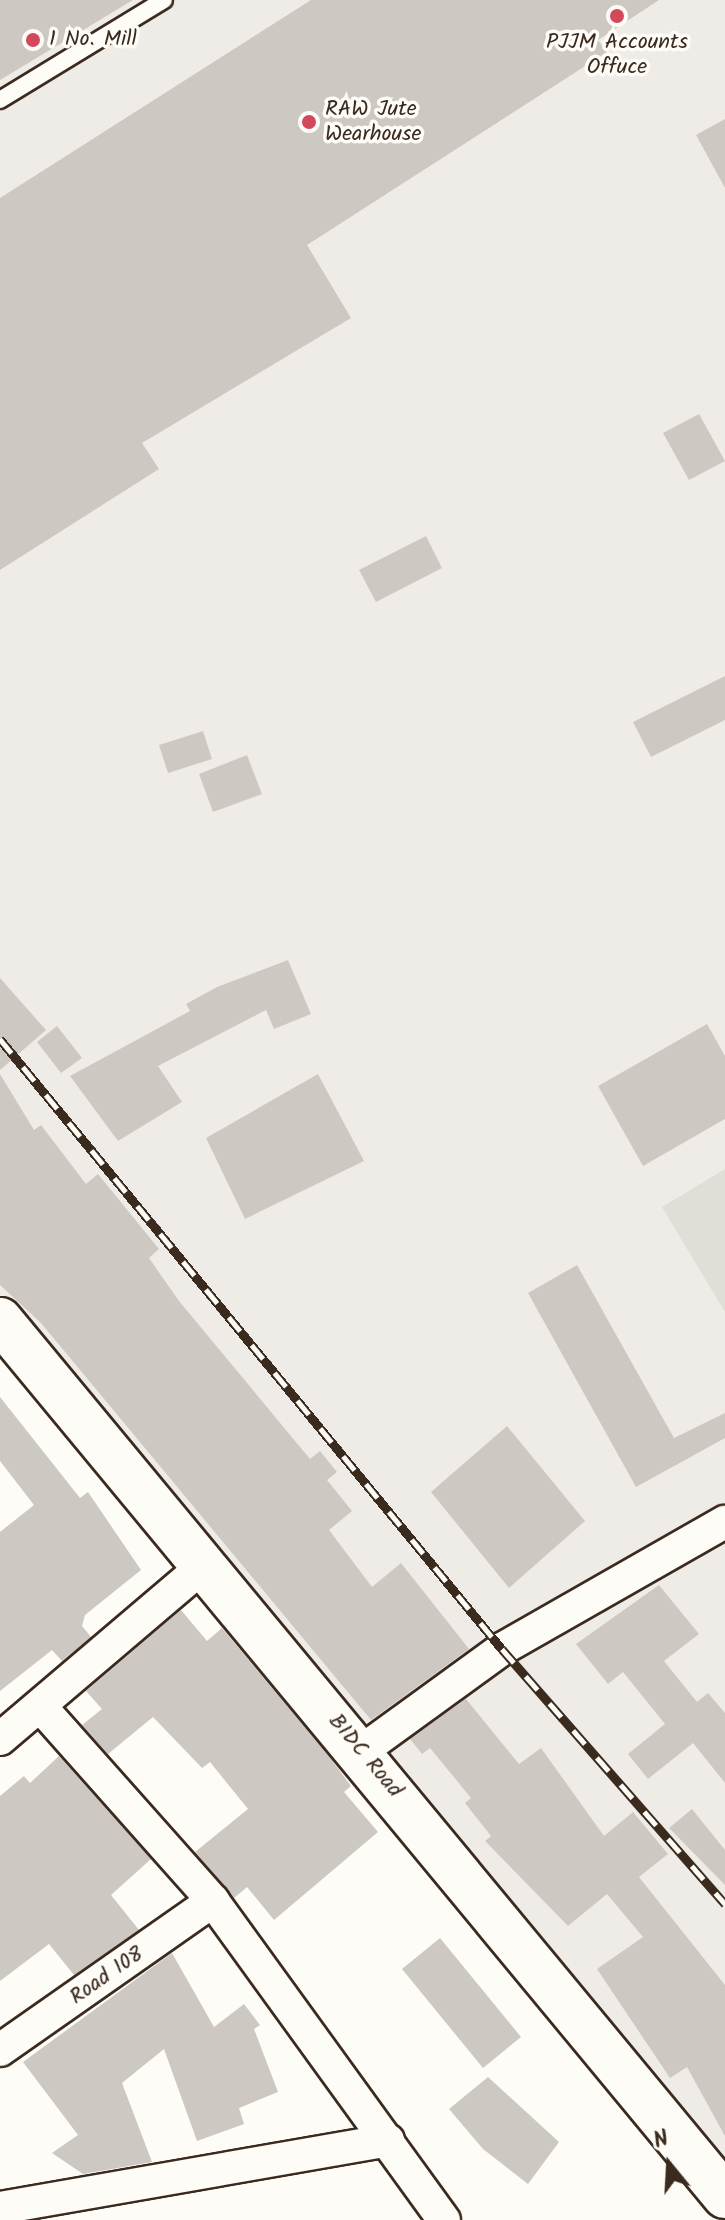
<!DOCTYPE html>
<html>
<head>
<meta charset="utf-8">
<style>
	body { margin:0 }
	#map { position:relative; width:725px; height:2220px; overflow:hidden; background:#fdfcf7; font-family:Kalam,sans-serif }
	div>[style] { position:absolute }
	.built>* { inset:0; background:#efece7 }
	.green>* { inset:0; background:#e1ded7 }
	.building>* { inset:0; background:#cdc8c2 }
	.roads { filter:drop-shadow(2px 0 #3b2a1e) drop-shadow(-2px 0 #3b2a1e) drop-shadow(0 2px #3b2a1e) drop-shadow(0 -2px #3b2a1e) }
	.service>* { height:16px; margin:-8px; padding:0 8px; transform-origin:8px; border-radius:8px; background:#fdfcf7 }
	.minor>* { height:32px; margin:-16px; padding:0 16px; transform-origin:16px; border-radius:16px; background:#fdfcf7 }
	.secondary>* { height:44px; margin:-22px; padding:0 22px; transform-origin:22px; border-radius:22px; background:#fdfcf7 }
	.rail>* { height:9px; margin-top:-4.5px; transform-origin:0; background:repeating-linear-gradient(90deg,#fdfcf7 0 18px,#3b2a1e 0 36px); box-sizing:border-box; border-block:2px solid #3b2a1e }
	.dots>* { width:22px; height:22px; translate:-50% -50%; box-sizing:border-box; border:4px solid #fdfcf7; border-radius:50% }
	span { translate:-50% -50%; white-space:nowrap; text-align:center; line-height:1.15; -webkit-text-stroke:7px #fdfcf7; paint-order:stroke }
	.poi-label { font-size:22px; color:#3b2a1e }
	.left { translate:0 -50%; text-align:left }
	.street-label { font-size:22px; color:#3b2a1e }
	.north { position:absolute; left:629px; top:2124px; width:80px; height:80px; -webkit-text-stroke:6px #fdfcf7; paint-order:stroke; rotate:342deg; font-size:22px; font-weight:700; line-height:32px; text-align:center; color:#3b2a1e }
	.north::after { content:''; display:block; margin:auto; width:28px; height:36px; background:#3b2a1e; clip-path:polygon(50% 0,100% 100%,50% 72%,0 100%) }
</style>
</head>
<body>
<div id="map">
	<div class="built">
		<i style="clip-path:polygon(0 0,725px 0,725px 2198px,0 1328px)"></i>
	</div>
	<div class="green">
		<i style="clip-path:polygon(725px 1169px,725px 1312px,662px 1207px)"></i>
	</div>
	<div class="building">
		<i style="clip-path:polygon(0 0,133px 0,0 80px)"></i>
		<i style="clip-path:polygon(311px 0,659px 0,598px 40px,607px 52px,307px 245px,351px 318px,142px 443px,159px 469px,0 570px,0 198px)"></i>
		<i style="clip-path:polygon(725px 119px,725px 188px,696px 135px)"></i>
		<i style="clip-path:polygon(699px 414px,725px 461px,689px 480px,663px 433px)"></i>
		<i style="clip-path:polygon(426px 536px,442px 568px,376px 602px,359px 570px)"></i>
		<i style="clip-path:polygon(725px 676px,725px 720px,651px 757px,633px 722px)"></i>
		<i style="clip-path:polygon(203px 731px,212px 759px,168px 773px,159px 745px)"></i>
		<i style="clip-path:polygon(247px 755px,262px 794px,213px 812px,199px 774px)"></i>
		<i style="clip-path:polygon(288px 960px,311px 1014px,274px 1029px,266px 1010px,158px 1066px,182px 1102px,118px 1141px,70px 1076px,190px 1011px,186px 1004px,217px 987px)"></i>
		<i style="clip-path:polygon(0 978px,46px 1030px,0 1070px)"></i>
		<i style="clip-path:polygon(707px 1024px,725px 1056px,725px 1119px,643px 1166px,598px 1086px)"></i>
		<i style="clip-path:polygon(57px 1026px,82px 1058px,61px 1073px,37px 1042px)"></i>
		<i style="clip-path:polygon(0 1074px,34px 1130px,41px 1125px,86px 1184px,98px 1174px,159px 1249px,149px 1258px,179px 1301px,310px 1459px,320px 1451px,337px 1472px,327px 1480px,352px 1511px,329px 1530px,372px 1587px,401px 1563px,469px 1649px,371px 1720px,41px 1323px,0 1285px)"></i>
		<i style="clip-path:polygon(318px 1074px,364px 1161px,245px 1219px,206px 1138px)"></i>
		<i style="clip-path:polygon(577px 1265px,674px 1438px,725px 1413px,725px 1438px,636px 1487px,528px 1293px)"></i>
		<i style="clip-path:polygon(0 1397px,80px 1498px,88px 1492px,141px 1570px,85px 1615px,82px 1626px,91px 1637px,62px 1661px,52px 1650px,0 1691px,0 1532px,34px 1505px,0 1461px)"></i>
		<i style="clip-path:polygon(507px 1426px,585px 1521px,509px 1588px,431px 1492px)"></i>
		<i style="clip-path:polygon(659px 1585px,699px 1634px,664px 1661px,697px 1702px,708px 1693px,725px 1713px,725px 1783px,693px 1743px,648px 1779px,628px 1754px,665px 1724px,623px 1672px,608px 1684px,576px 1644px)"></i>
		<i style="clip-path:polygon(181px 1610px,207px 1641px,222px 1628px,328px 1755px,351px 1786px,344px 1792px,378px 1832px,274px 1920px,247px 1887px,234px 1898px,195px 1852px,248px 1809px,210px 1762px,202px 1768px,153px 1717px,108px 1754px,82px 1725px,102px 1709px,86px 1691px)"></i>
		<i style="clip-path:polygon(466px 1699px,519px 1764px,541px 1748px,604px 1836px,633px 1812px,668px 1854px,639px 1877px,725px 1985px,725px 2136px,687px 2067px,670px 2078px,597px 1969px,643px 1937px,607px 1894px,568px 1926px,485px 1841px,491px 1836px,465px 1803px,471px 1798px,430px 1748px,422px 1754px,410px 1739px)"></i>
		<i style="clip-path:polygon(59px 1756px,151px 1859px,111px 1895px,139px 1930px,74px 1975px,49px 1944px,0 1981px,0 1796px,24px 1776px,30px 1783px)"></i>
		<i style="clip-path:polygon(692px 1809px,725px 1850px,725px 1885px,669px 1828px)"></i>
		<i style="clip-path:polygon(440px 1938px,521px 2037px,483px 2068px,402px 1969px)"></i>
		<i style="clip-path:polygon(172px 1953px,214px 2027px,244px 2004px,260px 2025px,254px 2029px,278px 2092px,239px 2108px,244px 2124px,197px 2141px,164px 2049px,122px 2083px,152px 2162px,83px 2174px,52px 2153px,78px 2135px,23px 2062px)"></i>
		<i style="clip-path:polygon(488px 2077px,559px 2142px,528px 2184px,483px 2149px,449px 2109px)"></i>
	</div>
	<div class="roads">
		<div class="service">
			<i style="left:0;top:100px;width:192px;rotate:-31.4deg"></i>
		</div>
		<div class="minor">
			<i style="left:40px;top:1706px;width:261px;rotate:48.4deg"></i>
			<i style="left:213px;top:1901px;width:394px;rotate:54.1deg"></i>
			<i style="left:0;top:1739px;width:262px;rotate:-40.4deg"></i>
			<i style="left:363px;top:1750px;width:172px;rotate:-36deg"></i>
			<i style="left:502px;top:1649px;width:257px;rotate:-29.7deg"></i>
			<i style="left:0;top:2050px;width:260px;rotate:-35deg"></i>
			<i style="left:0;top:2208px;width:394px;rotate:-9.9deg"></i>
		</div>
		<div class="secondary">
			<i style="left:0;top:1320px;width:1137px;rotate:50.39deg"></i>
		</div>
	</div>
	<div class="rail">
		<i style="left:0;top:1039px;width:790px;rotate:50.55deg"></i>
		<i style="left:502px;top:1649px;width:339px;rotate:48.8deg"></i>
	</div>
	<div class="dots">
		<i style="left:617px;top:16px;background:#d1495b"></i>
		<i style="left:33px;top:40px;background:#d1495b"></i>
		<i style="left:309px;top:122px;background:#d1495b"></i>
	</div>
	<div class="poi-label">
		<span class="left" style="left:49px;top:40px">1 No. Mill</span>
		<span style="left:617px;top:55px">PJJM Accounts<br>Offuce</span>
		<span class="left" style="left:325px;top:122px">RAW Jute<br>Wearhouse</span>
	</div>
	<div class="street-label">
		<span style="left:365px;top:1756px;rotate:50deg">BIDC Road</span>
		<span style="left:107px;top:1976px;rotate:-35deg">Road 108</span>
	</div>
	<div class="north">N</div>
</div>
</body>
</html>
